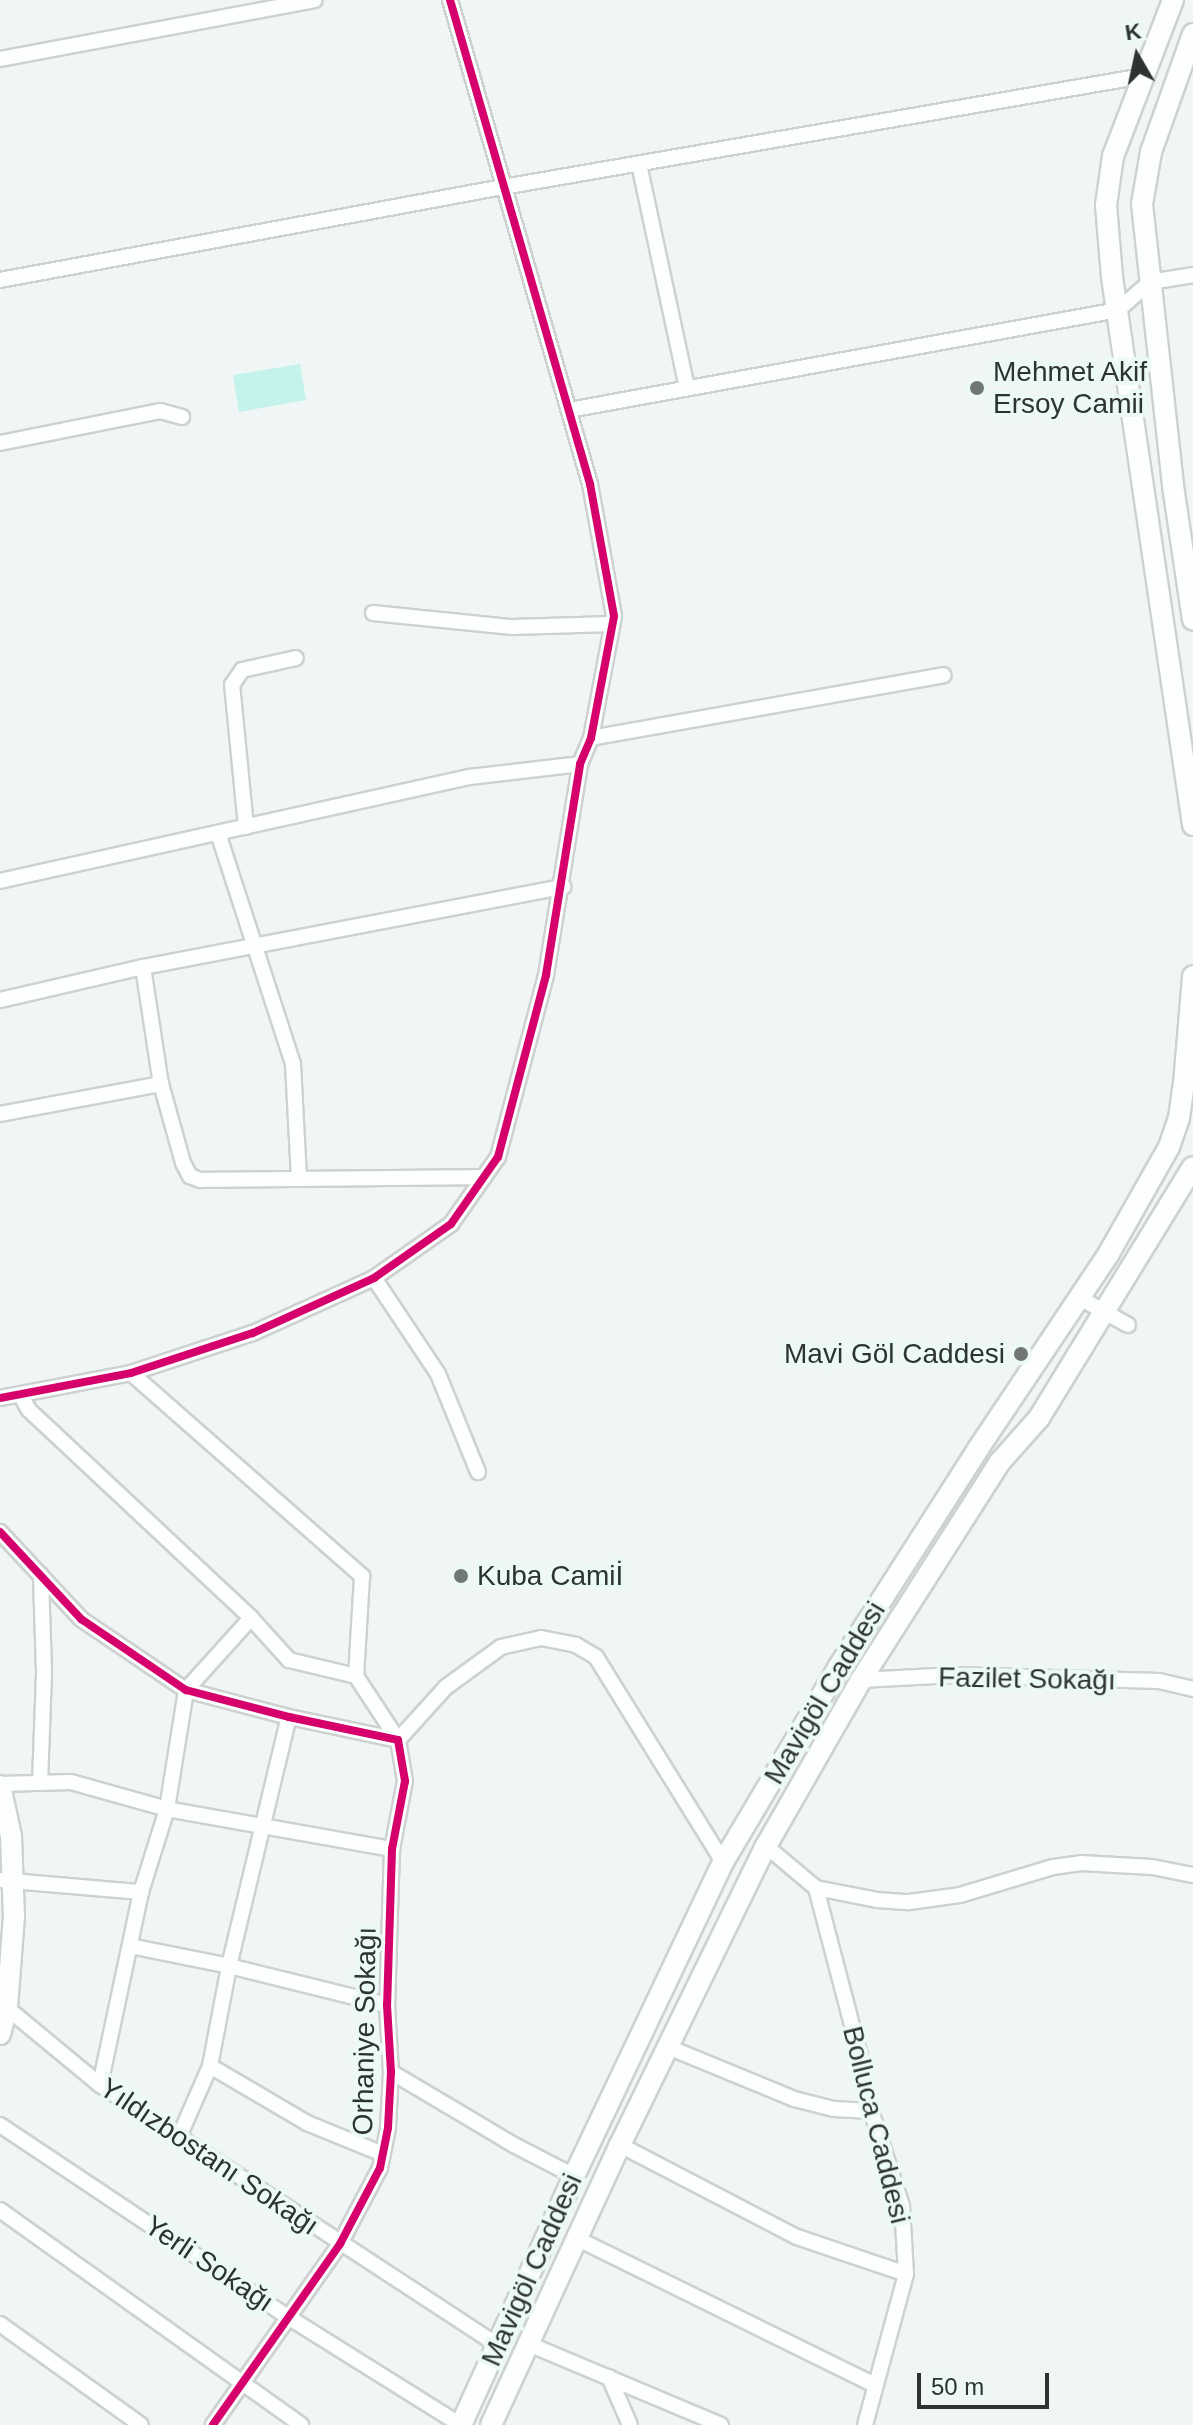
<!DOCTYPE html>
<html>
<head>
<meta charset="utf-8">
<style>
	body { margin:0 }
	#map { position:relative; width:1193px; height:2425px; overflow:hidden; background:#f0f6f5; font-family:Arial,sans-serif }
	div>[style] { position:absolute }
	.green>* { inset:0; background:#c3f3ea }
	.roads { filter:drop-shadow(2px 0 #cdd2d1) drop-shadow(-2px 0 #cdd2d1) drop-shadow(0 2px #cdd2d1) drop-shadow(0 -2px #cdd2d1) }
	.street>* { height:14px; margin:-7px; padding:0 7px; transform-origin:7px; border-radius:7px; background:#fdfefe }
	.secondary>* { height:20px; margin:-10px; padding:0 10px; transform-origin:10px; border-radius:10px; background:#fdfefe }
	.cycleway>* { height:8px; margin:-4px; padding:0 4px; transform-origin:4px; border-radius:4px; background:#d6006c }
	.dots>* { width:22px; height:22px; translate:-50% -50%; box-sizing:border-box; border:4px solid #ecfaf7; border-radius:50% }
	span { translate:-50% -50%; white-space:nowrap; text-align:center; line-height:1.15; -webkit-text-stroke:8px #ecfaf7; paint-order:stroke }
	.poi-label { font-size:28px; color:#2d3332 }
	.left { translate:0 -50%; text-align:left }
	.right { translate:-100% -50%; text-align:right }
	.street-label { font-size:28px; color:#2d3332 }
	.north { position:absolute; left:1097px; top:16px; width:80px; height:80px; -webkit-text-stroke:6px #ecfaf7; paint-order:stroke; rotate:351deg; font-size:22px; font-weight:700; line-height:32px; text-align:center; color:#2d3332 }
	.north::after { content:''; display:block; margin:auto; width:28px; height:36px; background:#2d3332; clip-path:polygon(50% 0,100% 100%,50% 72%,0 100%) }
	.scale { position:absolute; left:917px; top:2373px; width:132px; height:36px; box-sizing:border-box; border:4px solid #2d3332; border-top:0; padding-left:10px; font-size:24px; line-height:28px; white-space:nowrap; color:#2d3332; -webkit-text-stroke:6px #ecfaf7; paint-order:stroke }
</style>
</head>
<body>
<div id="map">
	<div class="green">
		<i style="clip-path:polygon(300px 364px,306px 400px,239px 412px,233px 375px)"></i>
	</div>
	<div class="roads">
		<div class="street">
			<i style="left:0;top:59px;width:320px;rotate:-10.6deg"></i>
			<i style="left:639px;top:164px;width:228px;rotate:77.9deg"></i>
			<i style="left:0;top:280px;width:512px;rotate:-10.48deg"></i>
			<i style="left:503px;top:187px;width:650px;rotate:-9.84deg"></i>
			<i style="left:569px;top:410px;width:558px;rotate:-10.32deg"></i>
			<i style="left:1118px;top:310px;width:43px;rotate:-41.2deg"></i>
			<i style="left:1150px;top:282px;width:44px;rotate:-9.2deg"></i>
			<i style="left:0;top:443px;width:163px;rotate:-11.3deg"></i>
			<i style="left:160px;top:411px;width:23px;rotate:15deg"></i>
			<i style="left:373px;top:613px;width:140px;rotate:5.8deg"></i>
			<i style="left:512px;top:627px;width:100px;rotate:-1.7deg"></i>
			<i style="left:591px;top:738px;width:358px;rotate:-10.1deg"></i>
			<i style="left:246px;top:827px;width:143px;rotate:-95.6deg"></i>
			<i style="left:232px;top:685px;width:18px;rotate:-56deg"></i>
			<i style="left:242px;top:670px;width:55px;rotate:-12.5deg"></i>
			<i style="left:218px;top:833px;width:243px;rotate:72deg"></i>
			<i style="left:293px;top:1064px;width:115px;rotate:87deg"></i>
			<i style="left:0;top:881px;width:481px;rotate:-12.5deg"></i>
			<i style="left:470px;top:777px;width:111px;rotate:-6.7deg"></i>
			<i style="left:143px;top:967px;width:118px;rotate:81.3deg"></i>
			<i style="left:161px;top:1084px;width:82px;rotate:74.4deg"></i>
			<i style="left:183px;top:1163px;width:15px;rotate:62deg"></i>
			<i style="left:190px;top:1176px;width:11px;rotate:22deg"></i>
			<i style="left:200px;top:1180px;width:284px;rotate:-0.6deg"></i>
			<i style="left:0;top:1000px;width:147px;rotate:-13deg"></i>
			<i style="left:143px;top:967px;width:428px;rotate:-10.8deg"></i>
			<i style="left:0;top:1114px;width:164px;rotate:-10.6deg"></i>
			<i style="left:374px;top:1278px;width:115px;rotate:56.3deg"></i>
			<i style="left:438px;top:1374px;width:106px;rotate:67.8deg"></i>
			<i style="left:1080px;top:1298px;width:55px;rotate:29.4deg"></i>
			<i style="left:131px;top:1373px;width:308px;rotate:41.3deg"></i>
			<i style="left:362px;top:1576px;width:100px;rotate:93.4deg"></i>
			<i style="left:356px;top:1676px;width:77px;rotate:56.7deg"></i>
			<i style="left:398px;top:1740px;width:72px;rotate:-47.8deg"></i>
			<i style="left:446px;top:1687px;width:68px;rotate:-36deg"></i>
			<i style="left:501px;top:1647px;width:41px;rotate:-12.7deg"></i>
			<i style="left:541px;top:1638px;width:36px;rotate:11deg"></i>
			<i style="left:576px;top:1645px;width:23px;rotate:31deg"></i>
			<i style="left:596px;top:1657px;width:241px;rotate:58.2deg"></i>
			<i style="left:20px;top:1394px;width:18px;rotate:61deg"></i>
			<i style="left:29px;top:1410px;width:304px;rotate:43.1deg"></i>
			<i style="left:251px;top:1618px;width:57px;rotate:47.9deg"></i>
			<i style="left:289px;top:1660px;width:69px;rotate:13.4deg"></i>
			<i style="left:0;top:1398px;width:133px;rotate:-10.8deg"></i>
			<i style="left:131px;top:1373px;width:128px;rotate:-18.2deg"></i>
			<i style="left:253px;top:1333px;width:133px;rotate:-24.4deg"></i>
			<i style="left:374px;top:1278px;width:94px;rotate:-35deg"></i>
			<i style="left:451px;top:1224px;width:82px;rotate:-55deg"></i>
			<i style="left:498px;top:1157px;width:188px;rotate:-75.2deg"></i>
			<i style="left:546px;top:975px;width:214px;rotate:-80.8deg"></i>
			<i style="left:580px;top:764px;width:28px;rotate:-67deg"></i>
			<i style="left:591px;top:738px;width:124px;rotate:-79.3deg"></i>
			<i style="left:614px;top:616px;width:134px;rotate:-100.3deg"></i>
			<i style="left:590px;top:484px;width:504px;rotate:-106.13deg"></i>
			<i style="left:0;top:1532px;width:119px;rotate:47deg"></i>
			<i style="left:81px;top:1619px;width:127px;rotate:34.1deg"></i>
			<i style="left:186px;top:1690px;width:106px;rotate:14.7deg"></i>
			<i style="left:289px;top:1717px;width:111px;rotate:11.9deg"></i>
			<i style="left:398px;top:1740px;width:42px;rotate:80.3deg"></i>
			<i style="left:405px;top:1781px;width:69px;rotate:100.8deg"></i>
			<i style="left:392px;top:1849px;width:156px;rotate:91.8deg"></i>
			<i style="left:387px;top:2005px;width:67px;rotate:86.6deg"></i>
			<i style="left:391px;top:2072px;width:56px;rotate:93.1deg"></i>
			<i style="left:388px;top:2128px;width:41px;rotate:101.3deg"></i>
			<i style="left:380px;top:2168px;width:86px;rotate:117.8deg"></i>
			<i style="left:340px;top:2244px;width:221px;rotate:125.1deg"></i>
			<i style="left:861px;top:1680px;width:94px;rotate:-3deg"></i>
			<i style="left:955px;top:1675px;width:204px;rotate:1.7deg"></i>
			<i style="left:1159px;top:1681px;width:35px;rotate:13deg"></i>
			<i style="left:40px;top:1783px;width:111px;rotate:-87.9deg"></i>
			<i style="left:44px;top:1672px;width:97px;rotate:-91.8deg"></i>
			<i style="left:0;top:1784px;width:71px;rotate:-1.6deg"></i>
			<i style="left:71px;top:1782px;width:100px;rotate:15.7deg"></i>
			<i style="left:167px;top:1809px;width:229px;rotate:10.1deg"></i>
			<i style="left:766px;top:1846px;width:65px;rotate:40deg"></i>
			<i style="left:816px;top:1888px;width:174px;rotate:75.3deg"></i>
			<i style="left:860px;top:2056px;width:36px;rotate:82deg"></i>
			<i style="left:865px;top:2092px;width:120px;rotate:72deg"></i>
			<i style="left:902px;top:2206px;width:68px;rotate:86.6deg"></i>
			<i style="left:906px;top:2274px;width:156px;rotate:105.2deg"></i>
			<i style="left:0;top:1880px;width:142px;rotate:4.9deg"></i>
			<i style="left:816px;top:1888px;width:62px;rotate:11.1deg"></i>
			<i style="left:877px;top:1900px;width:32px;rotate:4deg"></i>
			<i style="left:909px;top:1902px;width:51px;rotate:-7.8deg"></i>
			<i style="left:960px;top:1895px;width:97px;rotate:-16.8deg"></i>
			<i style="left:1053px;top:1867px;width:28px;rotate:-8deg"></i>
			<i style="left:1081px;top:1863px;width:71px;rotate:3.2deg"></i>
			<i style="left:1152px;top:1867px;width:42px;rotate:11deg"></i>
			<i style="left:130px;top:1946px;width:101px;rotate:11.4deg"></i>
			<i style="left:229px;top:1966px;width:163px;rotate:13.9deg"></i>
			<i style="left:7px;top:2008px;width:121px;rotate:39.6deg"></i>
			<i style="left:100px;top:2085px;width:477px;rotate:33.2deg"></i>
			<i style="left:668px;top:2047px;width:136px;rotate:22.4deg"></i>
			<i style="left:794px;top:2099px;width:41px;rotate:14deg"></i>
			<i style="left:834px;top:2109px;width:37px;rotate:3deg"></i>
			<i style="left:210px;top:2066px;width:113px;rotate:30.4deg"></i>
			<i style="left:307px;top:2123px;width:82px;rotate:22.2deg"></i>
			<i style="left:391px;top:2072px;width:143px;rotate:30.7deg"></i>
			<i style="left:514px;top:2145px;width:68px;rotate:27.3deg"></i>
			<i style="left:100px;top:2085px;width:197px;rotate:-78deg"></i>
			<i style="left:141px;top:1892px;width:87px;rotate:-72.6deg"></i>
			<i style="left:167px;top:1809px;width:121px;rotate:-80.9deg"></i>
			<i style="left:186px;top:1690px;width:97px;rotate:-47.9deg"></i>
			<i style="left:0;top:2125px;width:346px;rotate:33.7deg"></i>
			<i style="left:288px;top:2317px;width:204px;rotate:32deg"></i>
			<i style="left:179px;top:2137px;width:77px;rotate:-66.4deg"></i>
			<i style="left:210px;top:2066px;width:102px;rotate:-79.2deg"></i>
			<i style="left:229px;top:1966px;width:256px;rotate:-76.5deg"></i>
			<i style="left:620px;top:2145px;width:199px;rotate:27.5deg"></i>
			<i style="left:797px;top:2237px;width:115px;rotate:18.7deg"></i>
			<i style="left:0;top:2210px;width:370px;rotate:35.5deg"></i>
			<i style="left:578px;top:2239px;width:331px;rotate:26.2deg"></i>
			<i style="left:0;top:2324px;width:173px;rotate:35.6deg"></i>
			<i style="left:531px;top:2345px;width:206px;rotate:22.8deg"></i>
			<i style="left:609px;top:2377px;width:52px;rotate:66.4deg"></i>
		</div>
		<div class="secondary">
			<i style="left:1173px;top:0;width:167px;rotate:111deg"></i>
			<i style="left:1113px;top:156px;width:49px;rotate:98.1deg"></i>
			<i style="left:1106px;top:205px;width:72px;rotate:85.2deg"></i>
			<i style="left:1112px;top:277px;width:554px;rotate:81.59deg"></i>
			<i style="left:1193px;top:34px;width:125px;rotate:109.6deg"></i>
			<i style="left:1151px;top:152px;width:53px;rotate:99.8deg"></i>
			<i style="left:1142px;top:204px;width:284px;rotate:83.7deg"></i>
			<i style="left:1173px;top:486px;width:135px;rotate:81.5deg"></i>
			<i style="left:0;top:1786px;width:51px;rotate:77.6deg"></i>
			<i style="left:11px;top:1836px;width:80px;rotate:87.9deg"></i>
			<i style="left:14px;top:1916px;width:92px;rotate:94.4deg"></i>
			<i style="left:7px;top:2008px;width:27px;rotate:105deg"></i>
			<i style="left:461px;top:2425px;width:273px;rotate:-65.6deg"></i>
			<i style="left:574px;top:2176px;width:348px;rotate:-64.6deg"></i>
			<i style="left:723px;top:1862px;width:226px;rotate:-59.3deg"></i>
			<i style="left:838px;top:1668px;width:260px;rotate:-57.4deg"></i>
			<i style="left:978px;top:1449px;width:236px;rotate:-56.2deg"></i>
			<i style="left:1109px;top:1253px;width:122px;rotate:-60.5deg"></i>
			<i style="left:1169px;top:1147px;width:31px;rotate:-71deg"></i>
			<i style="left:1179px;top:1118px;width:34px;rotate:-82deg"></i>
			<i style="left:1184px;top:1084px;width:108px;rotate:-85.2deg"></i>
			<i style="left:491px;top:2425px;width:308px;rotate:-65.3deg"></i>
			<i style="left:620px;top:2145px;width:333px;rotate:-64deg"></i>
			<i style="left:766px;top:1846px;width:191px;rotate:-60.2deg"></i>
			<i style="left:861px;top:1680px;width:259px;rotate:-57.5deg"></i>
			<i style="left:1000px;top:1462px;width:59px;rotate:-48.4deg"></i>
			<i style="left:1039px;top:1418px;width:294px;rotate:-58.5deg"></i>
		</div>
	</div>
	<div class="cycleway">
		<i style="left:0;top:1398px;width:133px;rotate:-10.8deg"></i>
		<i style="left:131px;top:1373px;width:128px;rotate:-18.2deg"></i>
		<i style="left:253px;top:1333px;width:133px;rotate:-24.4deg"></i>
		<i style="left:374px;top:1278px;width:94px;rotate:-35deg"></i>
		<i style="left:451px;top:1224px;width:82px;rotate:-55deg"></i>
		<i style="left:498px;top:1157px;width:188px;rotate:-75.2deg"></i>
		<i style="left:546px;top:975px;width:214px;rotate:-80.8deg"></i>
		<i style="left:580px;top:764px;width:28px;rotate:-67deg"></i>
		<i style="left:591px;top:738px;width:124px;rotate:-79.3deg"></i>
		<i style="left:614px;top:616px;width:134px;rotate:-100.3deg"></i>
		<i style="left:590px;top:484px;width:504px;rotate:-106.13deg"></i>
		<i style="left:0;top:1532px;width:119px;rotate:47deg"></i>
		<i style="left:81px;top:1619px;width:127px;rotate:34.1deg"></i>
		<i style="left:186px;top:1690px;width:106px;rotate:14.7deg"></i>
		<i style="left:289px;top:1717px;width:111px;rotate:11.9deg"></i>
		<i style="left:398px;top:1740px;width:42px;rotate:80.3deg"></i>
		<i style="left:405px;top:1781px;width:69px;rotate:100.8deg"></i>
		<i style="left:392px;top:1849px;width:156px;rotate:91.8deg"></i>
		<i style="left:387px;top:2005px;width:67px;rotate:86.6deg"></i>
		<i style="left:391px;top:2072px;width:56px;rotate:93.1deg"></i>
		<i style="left:388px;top:2128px;width:41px;rotate:101.3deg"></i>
		<i style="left:380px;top:2168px;width:86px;rotate:117.8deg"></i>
		<i style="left:340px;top:2244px;width:221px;rotate:125.1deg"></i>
	</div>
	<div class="dots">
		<i style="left:977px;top:388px;background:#717776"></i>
		<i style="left:1021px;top:1354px;background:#717776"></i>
		<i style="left:461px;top:1576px;background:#717776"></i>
	</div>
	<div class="poi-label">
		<span class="left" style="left:993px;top:388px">Mehmet Akif<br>Ersoy Camii</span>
		<span class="right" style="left:1005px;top:1354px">Mavi Göl Caddesi</span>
		<span class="left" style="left:477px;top:1576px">Kuba Camiİ</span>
	</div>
	<div class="street-label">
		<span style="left:1027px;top:1679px;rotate:1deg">Fazilet Sokağı</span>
		<span style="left:825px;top:1693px;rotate:-59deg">Mavigöl Caddesi</span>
		<span style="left:365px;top:2031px;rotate:-89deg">Orhaniye Sokağı</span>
		<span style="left:876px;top:2125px;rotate:76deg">Bolluca Caddesi</span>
		<span style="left:209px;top:2157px;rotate:34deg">Yıldızbostanı Sokağı</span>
		<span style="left:209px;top:2264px;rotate:34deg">Yerli Sokağı</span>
		<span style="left:532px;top:2270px;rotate:-66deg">Mavigöl Caddesi</span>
	</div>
	<div class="north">K</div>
	<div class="scale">50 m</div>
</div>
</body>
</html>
